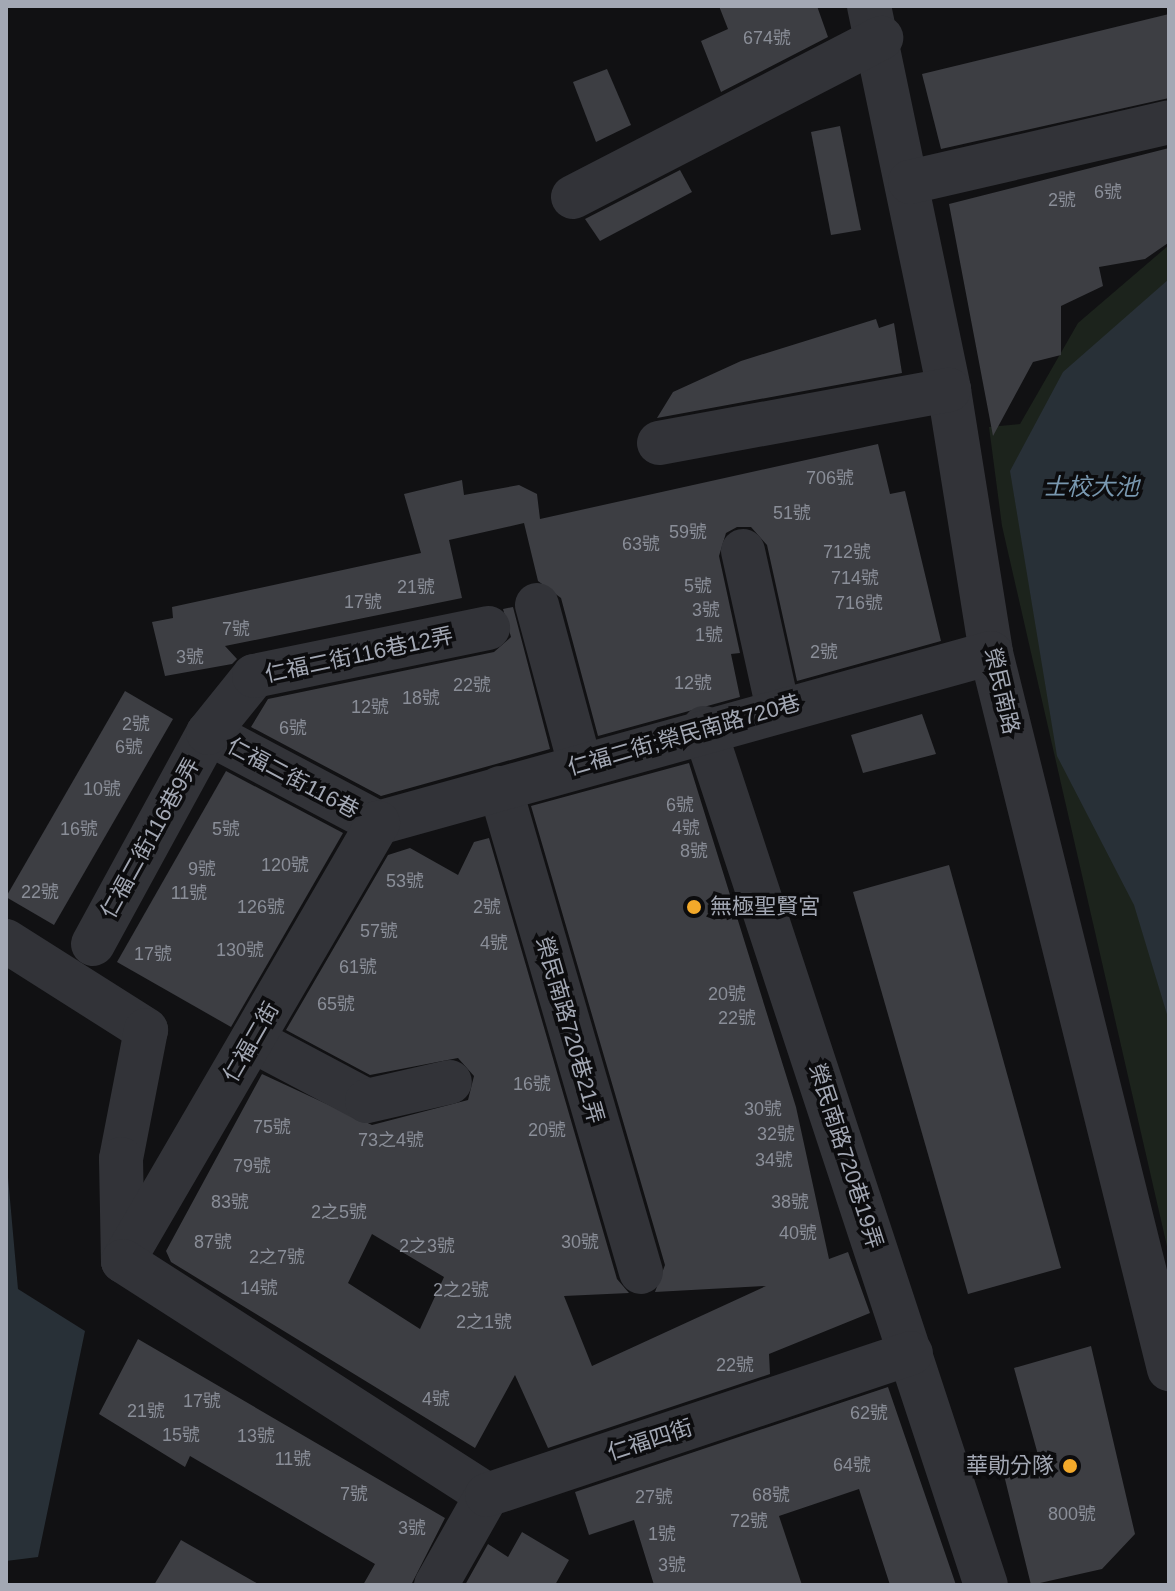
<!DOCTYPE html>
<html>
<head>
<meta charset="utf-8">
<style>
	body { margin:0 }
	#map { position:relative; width:1175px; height:1591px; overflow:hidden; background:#111113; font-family:Helvetica,"Noto Sans TC",sans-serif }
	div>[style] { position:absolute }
	.green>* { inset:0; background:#1c231c }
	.water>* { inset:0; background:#283037 }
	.building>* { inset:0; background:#3d3e43 }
	.minor>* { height:44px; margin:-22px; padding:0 22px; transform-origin:22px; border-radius:22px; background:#323338 }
	.dots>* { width:22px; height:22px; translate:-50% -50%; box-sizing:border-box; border:4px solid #0c0c0e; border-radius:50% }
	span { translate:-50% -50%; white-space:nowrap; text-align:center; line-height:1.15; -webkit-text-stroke:7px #0c0c0e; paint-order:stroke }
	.number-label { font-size:18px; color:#8a8e98 }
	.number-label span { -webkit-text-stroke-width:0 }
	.street-label { font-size:22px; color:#a3a8b4 }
	.poi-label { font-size:22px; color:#a3a8b4 }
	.left { translate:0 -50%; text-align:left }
	.right { translate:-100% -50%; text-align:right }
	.water-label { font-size:24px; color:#7998b0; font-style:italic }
	.frame { position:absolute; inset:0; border:8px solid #a3a8b4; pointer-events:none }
</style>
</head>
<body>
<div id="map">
	<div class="green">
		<i style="clip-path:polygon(1169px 245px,1169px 1255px,1002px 526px,989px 427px,1020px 424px,1078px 323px)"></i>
	</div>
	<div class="water">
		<i style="clip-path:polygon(1169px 279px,1169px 1021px,1134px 905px,1057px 756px,1010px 471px,1063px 372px)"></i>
		<i style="clip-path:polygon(6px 1155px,18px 1289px,85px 1331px,38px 1557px,6px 1561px)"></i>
	</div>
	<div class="building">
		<i style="clip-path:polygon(719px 6px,817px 6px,828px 37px,721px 92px,701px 41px,728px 29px)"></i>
		<i style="clip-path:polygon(1169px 14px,1169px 98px,941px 149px,922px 74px)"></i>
		<i style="clip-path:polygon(607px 69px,631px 125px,596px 142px,573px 82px)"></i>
		<i style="clip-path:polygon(840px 126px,861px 230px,831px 235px,811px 132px)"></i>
		<i style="clip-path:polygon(1169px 148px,1168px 243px,1145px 259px,1099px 267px,1103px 286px,1061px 306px,1061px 355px,1033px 362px,993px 436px,949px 204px)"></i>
		<i style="clip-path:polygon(680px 170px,692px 192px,600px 241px,585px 219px)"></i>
		<i style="clip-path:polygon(876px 319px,879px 328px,894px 323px,902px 373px,657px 418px,673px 392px,741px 361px)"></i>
		<i style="clip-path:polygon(878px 444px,890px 494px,905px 491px,941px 641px,797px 681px,767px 545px,751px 527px,737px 527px,726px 533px,719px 556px,740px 653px,731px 654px,740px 697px,598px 736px,561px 598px,538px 581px,524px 523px,449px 540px,462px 598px,225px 646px,237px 659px,232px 664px,165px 676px,152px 622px,173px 618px,172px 607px,421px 553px,404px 494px,462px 480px,464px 495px,519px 485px,537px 494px,540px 519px)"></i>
		<i style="clip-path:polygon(513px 607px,550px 749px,381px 796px,251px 727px,268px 699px,494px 652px,511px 637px,503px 609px)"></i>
		<i style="clip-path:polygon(125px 691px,173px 719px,54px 925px,6px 897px)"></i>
		<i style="clip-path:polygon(922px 714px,936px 754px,863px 773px,851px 735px)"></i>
		<i style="clip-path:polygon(evenodd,689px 763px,796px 1107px,829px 1259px,848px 1252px,870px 1313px,769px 1354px,770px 1374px,548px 1448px,515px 1375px,475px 1448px,171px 1262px,166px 1251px,262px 1074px,372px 1125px,468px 1100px,474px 1076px,458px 1058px,370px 1075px,286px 1030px,388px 855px,410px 848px,458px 875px,474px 842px,489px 838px,617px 1279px,629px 1293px,564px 1296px,592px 1366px,766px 1286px,655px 1292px,665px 1265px,531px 806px,689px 763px,372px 1234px,444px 1277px,420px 1329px,348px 1283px,372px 1234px)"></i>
		<i style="clip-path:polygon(226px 771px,343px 833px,231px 1027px,117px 962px)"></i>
		<i style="clip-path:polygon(949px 865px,1061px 1268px,968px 1294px,853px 892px)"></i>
		<i style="clip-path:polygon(138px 1339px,445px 1518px,411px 1585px,363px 1585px,375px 1564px,190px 1456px,185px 1467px,99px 1414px)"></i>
		<i style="clip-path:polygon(1091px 1346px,1135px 1534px,1102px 1569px,1031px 1585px,1003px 1471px,1040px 1462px,1014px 1368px)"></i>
		<i style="clip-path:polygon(888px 1387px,956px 1585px,890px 1585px,859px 1489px,779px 1516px,802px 1585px,654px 1585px,634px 1520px,589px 1535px,575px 1492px)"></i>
		<i style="clip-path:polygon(522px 1532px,569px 1560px,555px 1585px,465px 1585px,488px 1544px,508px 1557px)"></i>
		<i style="clip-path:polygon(181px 1540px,260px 1585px,154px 1585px)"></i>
	</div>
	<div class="minor">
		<i style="left:869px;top:6px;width:392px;rotate:78.2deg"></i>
		<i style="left:949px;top:390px;width:266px;rotate:80.9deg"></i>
		<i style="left:991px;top:653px;width:738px;rotate:76.04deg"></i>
		<i style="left:910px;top:182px;width:266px;rotate:-13deg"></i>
		<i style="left:573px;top:197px;width:347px;rotate:-27.3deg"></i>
		<i style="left:659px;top:443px;width:295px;rotate:-10.4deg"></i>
		<i style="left:743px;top:551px;width:162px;rotate:77.5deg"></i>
		<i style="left:537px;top:605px;width:165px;rotate:74.9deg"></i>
		<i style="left:704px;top:728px;width:902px;rotate:71.79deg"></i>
		<i style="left:208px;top:733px;width:192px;rotate:27.9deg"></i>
		<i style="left:500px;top:788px;width:504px;rotate:73.76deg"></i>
		<i style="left:378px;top:823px;width:636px;rotate:-15.5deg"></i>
		<i style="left:6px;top:941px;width:166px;rotate:32.4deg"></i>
		<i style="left:146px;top:1030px;width:131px;rotate:101deg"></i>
		<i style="left:121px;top:1159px;width:102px;rotate:88.9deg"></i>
		<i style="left:93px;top:944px;width:240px;rotate:-61.4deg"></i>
		<i style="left:208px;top:733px;width:73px;rotate:-51.1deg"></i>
		<i style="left:254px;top:676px;width:239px;rotate:-11.6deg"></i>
		<i style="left:252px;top:1040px;width:130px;rotate:27.9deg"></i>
		<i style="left:367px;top:1101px;width:85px;rotate:-12.9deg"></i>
		<i style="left:123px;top:1261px;width:507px;rotate:-59.79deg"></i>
		<i style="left:123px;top:1261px;width:433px;rotate:32.7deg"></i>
		<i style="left:436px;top:1585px;width:103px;rotate:-60.5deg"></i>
		<i style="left:487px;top:1495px;width:447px;rotate:-18.5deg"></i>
	</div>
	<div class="dots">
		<i style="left:694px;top:907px;background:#f3a92a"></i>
		<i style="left:1070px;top:1466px;background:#f3a92a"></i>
	</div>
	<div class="number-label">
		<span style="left:767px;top:38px">674號</span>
		<span style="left:1108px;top:192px">6號</span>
		<span style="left:1062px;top:200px">2號</span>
		<span style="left:830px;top:478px">706號</span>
		<span style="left:792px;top:513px">51號</span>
		<span style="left:688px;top:532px">59號</span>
		<span style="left:641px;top:544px">63號</span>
		<span style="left:847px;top:552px">712號</span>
		<span style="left:855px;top:578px">714號</span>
		<span style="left:698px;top:586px">5號</span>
		<span style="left:416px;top:587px">21號</span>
		<span style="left:363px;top:602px">17號</span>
		<span style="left:859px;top:603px">716號</span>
		<span style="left:706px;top:610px">3號</span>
		<span style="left:236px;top:629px">7號</span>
		<span style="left:709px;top:635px">1號</span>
		<span style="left:824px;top:652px">2號</span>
		<span style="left:190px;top:657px">3號</span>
		<span style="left:693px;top:683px">12號</span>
		<span style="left:472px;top:685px">22號</span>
		<span style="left:421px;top:698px">18號</span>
		<span style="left:370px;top:707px">12號</span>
		<span style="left:136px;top:724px">2號</span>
		<span style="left:293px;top:728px">6號</span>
		<span style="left:129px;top:747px">6號</span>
		<span style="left:102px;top:789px">10號</span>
		<span style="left:680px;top:805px">6號</span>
		<span style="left:686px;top:828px">4號</span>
		<span style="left:79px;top:829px">16號</span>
		<span style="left:226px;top:829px">5號</span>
		<span style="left:694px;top:851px">8號</span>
		<span style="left:285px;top:865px">120號</span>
		<span style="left:202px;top:869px">9號</span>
		<span style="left:405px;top:881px">53號</span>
		<span style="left:40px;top:892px">22號</span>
		<span style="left:189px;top:893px">11號</span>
		<span style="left:261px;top:907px">126號</span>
		<span style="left:487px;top:907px">2號</span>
		<span style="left:379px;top:931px">57號</span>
		<span style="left:494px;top:943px">4號</span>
		<span style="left:240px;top:950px">130號</span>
		<span style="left:153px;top:954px">17號</span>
		<span style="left:358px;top:967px">61號</span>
		<span style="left:727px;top:994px">20號</span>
		<span style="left:336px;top:1004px">65號</span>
		<span style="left:737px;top:1018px">22號</span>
		<span style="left:532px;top:1084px">16號</span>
		<span style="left:763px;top:1109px">30號</span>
		<span style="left:272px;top:1127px">75號</span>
		<span style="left:547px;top:1130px">20號</span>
		<span style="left:776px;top:1134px">32號</span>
		<span style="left:391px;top:1140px">73之4號</span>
		<span style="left:774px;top:1160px">34號</span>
		<span style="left:252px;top:1166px">79號</span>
		<span style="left:230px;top:1202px">83號</span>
		<span style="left:790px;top:1202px">38號</span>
		<span style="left:339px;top:1212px">2之5號</span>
		<span style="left:798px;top:1233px">40號</span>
		<span style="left:213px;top:1242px">87號</span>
		<span style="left:580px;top:1242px">30號</span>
		<span style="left:427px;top:1246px">2之3號</span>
		<span style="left:277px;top:1257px">2之7號</span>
		<span style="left:259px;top:1288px">14號</span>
		<span style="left:461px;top:1290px">2之2號</span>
		<span style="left:484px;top:1322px">2之1號</span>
		<span style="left:735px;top:1365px">22號</span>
		<span style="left:436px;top:1399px">4號</span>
		<span style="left:202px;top:1401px">17號</span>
		<span style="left:146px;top:1411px">21號</span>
		<span style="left:869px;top:1413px">62號</span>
		<span style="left:181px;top:1435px">15號</span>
		<span style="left:256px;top:1436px">13號</span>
		<span style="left:293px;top:1459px">11號</span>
		<span style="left:852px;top:1465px">64號</span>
		<span style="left:354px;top:1494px">7號</span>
		<span style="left:771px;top:1495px">68號</span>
		<span style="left:654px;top:1497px">27號</span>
		<span style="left:1072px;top:1514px">800號</span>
		<span style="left:749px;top:1521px">72號</span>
		<span style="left:412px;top:1528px">3號</span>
		<span style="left:662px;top:1534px">1號</span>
		<span style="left:672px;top:1565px">3號</span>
	</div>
	<div class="street-label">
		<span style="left:359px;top:655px;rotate:-12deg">仁福二街116巷12弄</span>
		<span style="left:1002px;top:691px;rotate:77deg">榮民南路</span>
		<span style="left:684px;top:735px;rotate:-16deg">仁福二街;榮民南路720巷</span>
		<span style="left:293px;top:778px;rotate:28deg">仁福二街116巷</span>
		<span style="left:150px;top:838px;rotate:-61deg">仁福二街116巷9弄</span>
		<span style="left:570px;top:1030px;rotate:74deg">榮民南路720巷21弄</span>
		<span style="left:251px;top:1042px;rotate:-60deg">仁福二街</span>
		<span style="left:846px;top:1156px;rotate:72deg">榮民南路720巷19弄</span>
		<span style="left:650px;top:1440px;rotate:-18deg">仁福四街</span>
	</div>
	<div class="poi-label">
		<span class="left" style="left:710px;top:907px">無極聖賢宮</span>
		<span class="right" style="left:1054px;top:1466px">華勛分隊</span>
	</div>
	<div class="water-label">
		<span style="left:1091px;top:487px">士校大池</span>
	</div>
	<div class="frame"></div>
</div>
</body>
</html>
